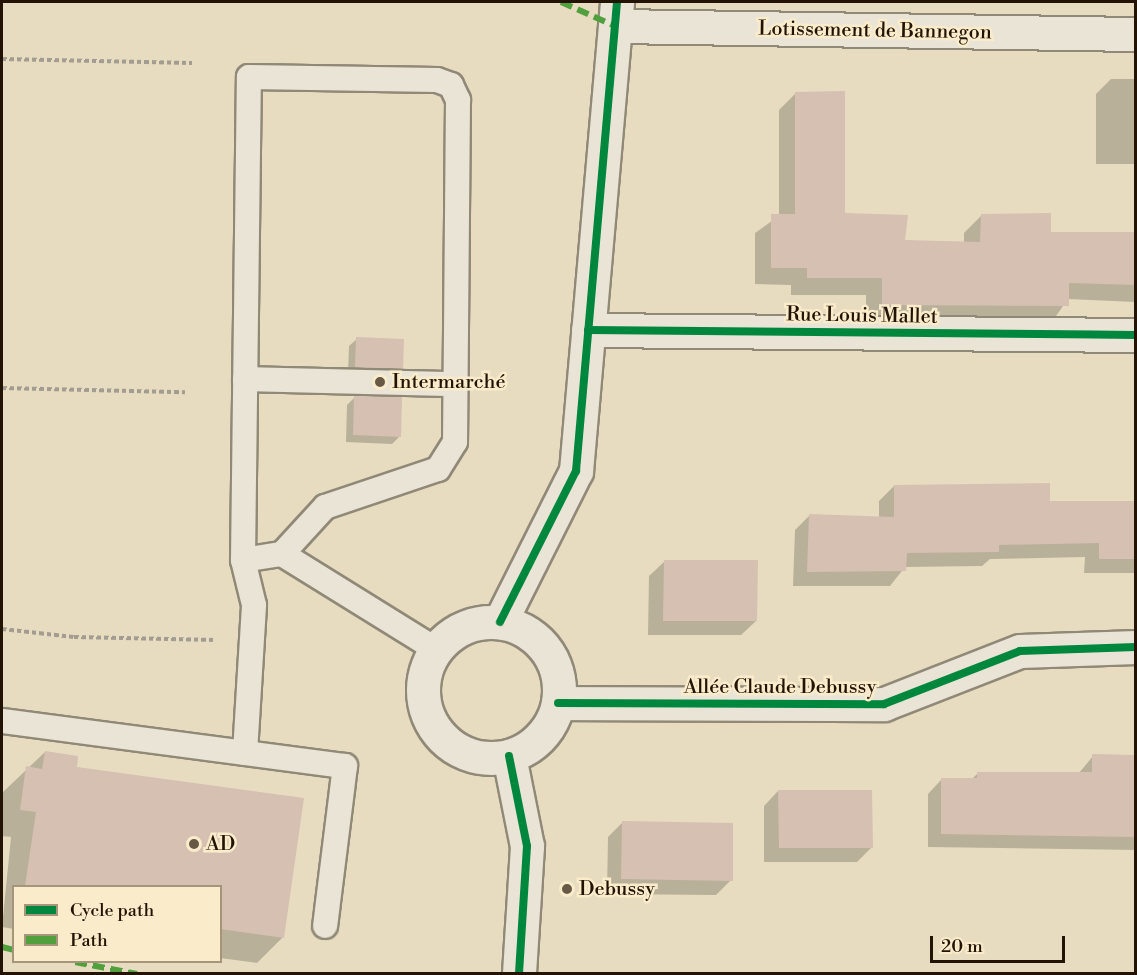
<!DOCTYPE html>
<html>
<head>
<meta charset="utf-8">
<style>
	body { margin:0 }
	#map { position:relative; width:1137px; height:975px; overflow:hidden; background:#e7dcc0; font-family:"Libre Bodoni",serif }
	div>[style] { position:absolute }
	.shadow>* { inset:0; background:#0003 }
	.building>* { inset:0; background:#d5c0b2 }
	.path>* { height:4px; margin-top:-2px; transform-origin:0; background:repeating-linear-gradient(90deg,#a39c90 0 4.5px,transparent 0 7.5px) }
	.roads { filter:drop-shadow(2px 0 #918977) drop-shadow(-2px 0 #918977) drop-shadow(0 2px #918977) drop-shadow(0 -2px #918977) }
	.service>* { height:24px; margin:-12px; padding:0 12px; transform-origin:12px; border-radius:12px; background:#eae4d6 }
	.minor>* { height:33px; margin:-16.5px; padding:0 16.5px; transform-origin:16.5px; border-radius:16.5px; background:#eae4d6 }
	.secondary>* { height:33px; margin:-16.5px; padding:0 16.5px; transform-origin:16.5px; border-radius:16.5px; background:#eae4d6 }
	.secondary>.ring { margin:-16.5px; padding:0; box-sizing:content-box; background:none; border:33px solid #eae4d6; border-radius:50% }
	.quiet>* { height:6px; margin-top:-3px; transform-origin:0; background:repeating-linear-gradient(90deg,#50a03d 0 12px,transparent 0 18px) }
	.cycleway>* { height:8px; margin:-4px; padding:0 4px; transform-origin:4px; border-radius:4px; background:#00873e }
	.dots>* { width:16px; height:16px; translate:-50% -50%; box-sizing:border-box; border:3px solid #faeccb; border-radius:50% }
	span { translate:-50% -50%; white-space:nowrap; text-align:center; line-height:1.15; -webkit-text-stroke:5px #faeccb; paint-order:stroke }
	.street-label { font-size:20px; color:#231304 }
	.poi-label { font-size:20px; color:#231304 }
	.left { translate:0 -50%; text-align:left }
	.frame { position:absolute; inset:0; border:3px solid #231304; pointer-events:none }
	.legend { position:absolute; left:12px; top:885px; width:210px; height:78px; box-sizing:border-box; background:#faeccb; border:2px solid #a4957b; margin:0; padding:8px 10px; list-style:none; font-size:18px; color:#231304 }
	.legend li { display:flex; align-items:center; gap:12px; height:30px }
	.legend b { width:30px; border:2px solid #a4957b }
	.scale { position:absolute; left:930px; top:936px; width:135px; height:27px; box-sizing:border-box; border:3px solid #231304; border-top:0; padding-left:8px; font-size:18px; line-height:21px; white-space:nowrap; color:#231304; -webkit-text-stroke:4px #faeccb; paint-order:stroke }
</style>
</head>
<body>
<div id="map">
	<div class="shadow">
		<i style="clip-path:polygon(1111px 79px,1136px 79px,1136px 164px,1096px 164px,1096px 94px)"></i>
		<i style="clip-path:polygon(796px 93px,843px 214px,904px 242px,964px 243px,964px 233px,981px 216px,1049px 233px,1136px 233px,1136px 302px,1068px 299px,1051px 323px,866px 322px,866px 295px,791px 295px,791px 285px,755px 284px,755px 233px,779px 216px,779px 110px)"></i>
		<i style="clip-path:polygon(357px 339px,402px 368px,394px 375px,348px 374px,349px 346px)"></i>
		<i style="clip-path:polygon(355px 397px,400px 436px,392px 444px,346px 442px,347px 405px)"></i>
		<i style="clip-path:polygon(894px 486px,1048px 502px,1136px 503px,1136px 573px,1084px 573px,1085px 557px,990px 559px,982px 566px,905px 567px,890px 586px,793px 586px,795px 530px,810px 515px,879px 518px,879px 501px)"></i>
		<i style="clip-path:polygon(664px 562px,756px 621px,741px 635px,648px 635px,649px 576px)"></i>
		<i style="clip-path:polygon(45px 752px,75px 769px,302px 800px,283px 937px,257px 963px,220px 958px,220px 886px,14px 886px,14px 929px,2px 927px,11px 837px,2px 836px,2px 793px)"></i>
		<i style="clip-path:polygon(1093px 756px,1136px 757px,1136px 850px,928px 847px,928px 794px,941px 780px,971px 780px,978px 773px,1079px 773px)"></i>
		<i style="clip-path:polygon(778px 791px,872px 847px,857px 862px,764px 862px,764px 806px)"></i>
		<i style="clip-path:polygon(623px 822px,731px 880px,716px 895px,607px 894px,608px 837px)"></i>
	</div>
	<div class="building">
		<i style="clip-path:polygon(845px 91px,845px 213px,908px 215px,905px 240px,980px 242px,981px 214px,1051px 213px,1051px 232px,1136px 232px,1136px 285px,1069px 283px,1069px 306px,882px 305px,882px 278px,807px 278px,807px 268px,771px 268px,771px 214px,795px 214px,795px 92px)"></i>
		<i style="clip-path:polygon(356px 337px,404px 339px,403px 369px,355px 367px)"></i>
		<i style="clip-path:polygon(354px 396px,402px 397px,401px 437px,353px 435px)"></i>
		<i style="clip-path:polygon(1050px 483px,1050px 501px,1136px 501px,1136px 559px,1099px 559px,1099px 543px,999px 545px,999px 552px,907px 553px,906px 571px,807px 572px,809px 514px,894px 517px,894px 485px)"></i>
		<i style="clip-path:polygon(664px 560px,758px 560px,757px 621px,663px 621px)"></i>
		<i style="clip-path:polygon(45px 751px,78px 756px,77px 767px,304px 798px,284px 938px,220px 929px,220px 886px,25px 886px,36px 812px,20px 810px,26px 766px,42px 769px)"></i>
		<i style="clip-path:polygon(1092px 754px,1136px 755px,1136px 837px,941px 834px,941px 778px,977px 778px,977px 772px,1092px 772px)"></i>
		<i style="clip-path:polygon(778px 790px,872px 790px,873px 848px,779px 848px)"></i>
		<i style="clip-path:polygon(622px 821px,733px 823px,733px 881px,621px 879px)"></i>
	</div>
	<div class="path">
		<i style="left:2px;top:59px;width:190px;rotate:1.2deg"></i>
		<i style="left:2px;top:388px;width:183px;rotate:1.3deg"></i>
		<i style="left:2px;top:629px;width:72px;rotate:6.3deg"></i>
		<i style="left:74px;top:637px;width:142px;rotate:1.2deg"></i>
	</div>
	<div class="roads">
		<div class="service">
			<i style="left:245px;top:379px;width:210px;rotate:1.4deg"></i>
			<i style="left:243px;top:560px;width:39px;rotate:-9deg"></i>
			<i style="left:282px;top:554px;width:180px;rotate:31.8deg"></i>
			<i style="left:2px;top:721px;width:346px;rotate:7.5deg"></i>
			<i style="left:345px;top:766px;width:161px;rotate:97.1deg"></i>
			<i style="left:245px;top:753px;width:148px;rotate:-86.5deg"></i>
			<i style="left:254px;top:605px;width:46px;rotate:-103.7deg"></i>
			<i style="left:243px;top:560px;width:483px;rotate:-89.3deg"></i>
			<i style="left:249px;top:77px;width:188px;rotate:0.9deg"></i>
			<i style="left:437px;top:80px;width:15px;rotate:20deg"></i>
			<i style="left:451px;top:85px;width:17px;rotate:65deg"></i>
			<i style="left:458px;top:100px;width:342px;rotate:90.5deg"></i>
			<i style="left:455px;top:442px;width:32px;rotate:122deg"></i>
			<i style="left:438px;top:469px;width:119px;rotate:161.4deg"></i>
			<i style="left:325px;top:507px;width:64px;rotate:132.5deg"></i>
		</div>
		<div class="minor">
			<i style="left:615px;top:26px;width:521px;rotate:0.88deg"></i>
			<i style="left:588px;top:330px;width:548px;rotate:0.52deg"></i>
			<i style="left:558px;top:703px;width:326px;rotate:0.2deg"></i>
			<i style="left:884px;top:704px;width:146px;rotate:-21.3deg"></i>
			<i style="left:1020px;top:651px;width:116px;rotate:-2deg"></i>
		</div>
		<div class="secondary">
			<i class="ring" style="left:423px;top:622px;width:103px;height:103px"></i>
			<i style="left:500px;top:622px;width:169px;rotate:-63.3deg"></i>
			<i style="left:576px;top:471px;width:471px;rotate:-85deg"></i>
			<i style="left:509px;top:756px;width:92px;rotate:78.7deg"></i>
			<i style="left:527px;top:846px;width:128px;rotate:93.6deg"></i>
		</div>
	</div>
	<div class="quiet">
		<i style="left:561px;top:2px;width:59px;rotate:24deg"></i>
		<i style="left:2px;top:947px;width:12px;rotate:14deg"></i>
		<i style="left:75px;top:962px;width:63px;rotate:11deg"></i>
	</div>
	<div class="cycleway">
		<i style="left:588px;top:330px;width:548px;rotate:0.52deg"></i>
		<i style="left:500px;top:622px;width:169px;rotate:-63.3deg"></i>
		<i style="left:576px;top:471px;width:471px;rotate:-85deg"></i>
		<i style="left:558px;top:703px;width:326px;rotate:0.2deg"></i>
		<i style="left:884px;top:704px;width:146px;rotate:-21.3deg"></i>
		<i style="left:1020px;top:651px;width:116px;rotate:-2deg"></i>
		<i style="left:509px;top:756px;width:92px;rotate:78.7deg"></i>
		<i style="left:527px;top:846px;width:128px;rotate:93.6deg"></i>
	</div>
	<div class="dots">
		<i style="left:380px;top:382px;background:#685946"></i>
		<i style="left:194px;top:844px;background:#685946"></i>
		<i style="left:567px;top:889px;background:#685946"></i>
	</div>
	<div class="street-label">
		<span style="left:875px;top:31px;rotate:1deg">Lotissement de Bannegon</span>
		<span style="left:862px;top:316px;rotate:1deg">Rue Louis Mallet</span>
		<span style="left:780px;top:687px">Allée Claude Debussy</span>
	</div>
	<div class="poi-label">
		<span class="left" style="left:392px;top:382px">Intermarché</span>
		<span class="left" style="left:206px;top:844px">AD</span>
		<span class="left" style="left:579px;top:889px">Debussy</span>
	</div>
	<div class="frame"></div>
	<ul class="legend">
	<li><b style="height:8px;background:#00873e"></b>Cycle path</li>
	<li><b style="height:8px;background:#50a03d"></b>Path</li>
	</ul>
	<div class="scale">20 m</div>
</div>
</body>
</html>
